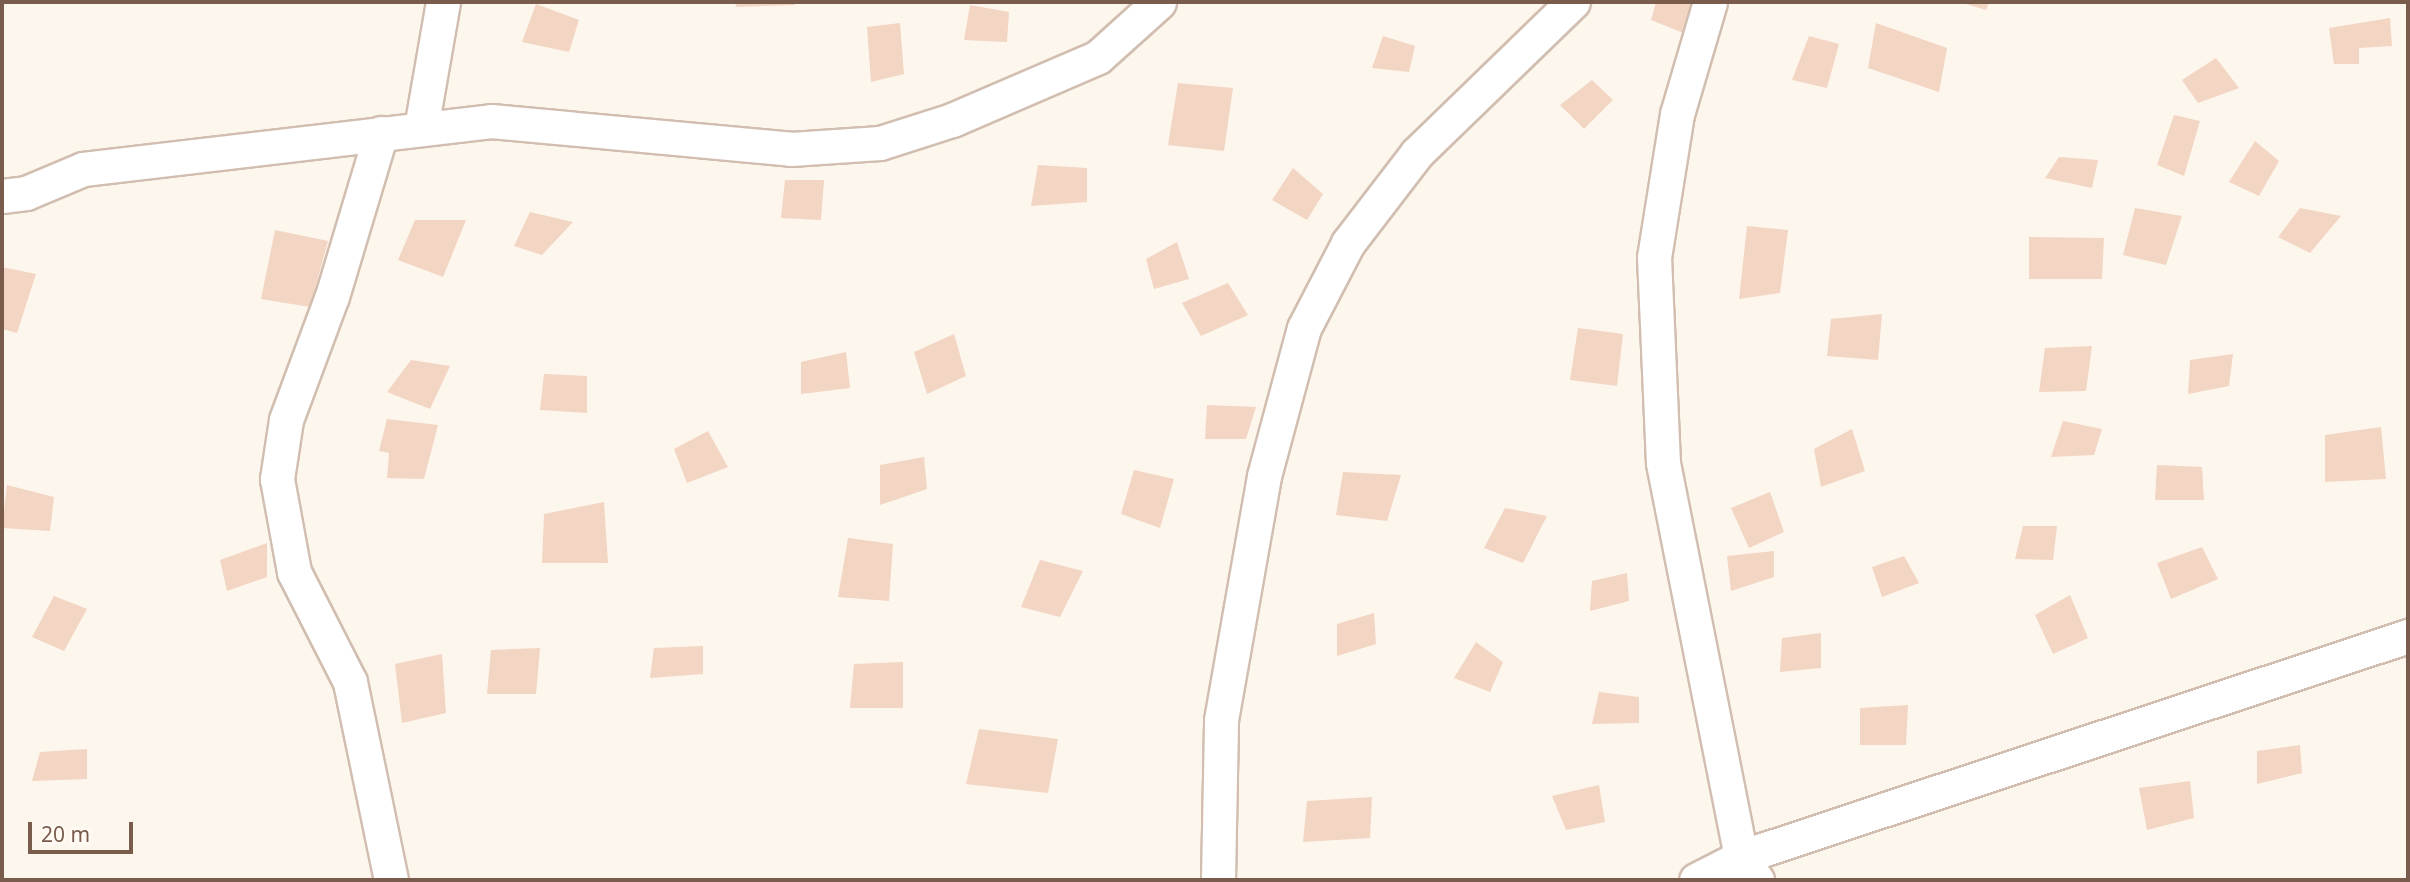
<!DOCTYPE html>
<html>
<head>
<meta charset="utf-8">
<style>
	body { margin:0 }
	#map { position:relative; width:2410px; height:882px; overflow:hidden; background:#fdf6ec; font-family:"Noto Sans",sans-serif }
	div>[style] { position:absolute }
	.building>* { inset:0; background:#f3d5c3 }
	.roads { filter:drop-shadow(2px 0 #d1beb0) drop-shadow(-2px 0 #d1beb0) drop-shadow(0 2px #d1beb0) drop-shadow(0 -2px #d1beb0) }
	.minor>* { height:33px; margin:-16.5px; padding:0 16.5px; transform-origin:16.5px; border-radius:16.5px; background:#fff }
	span { translate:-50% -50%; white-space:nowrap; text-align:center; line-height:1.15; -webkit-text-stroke:6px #fffaf3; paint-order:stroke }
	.frame { position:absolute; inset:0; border:4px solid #7a5c4d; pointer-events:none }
	.scale { position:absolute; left:28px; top:822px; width:105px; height:32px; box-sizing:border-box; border:4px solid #7a5c4d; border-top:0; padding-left:9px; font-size:21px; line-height:24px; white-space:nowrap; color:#7a5c4d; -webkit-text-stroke:5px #fffaf3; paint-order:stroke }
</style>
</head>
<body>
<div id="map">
	<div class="building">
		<i style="clip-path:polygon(735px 2px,795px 2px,795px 5px,736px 7px)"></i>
		<i style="clip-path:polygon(1656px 2px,1702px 2px,1686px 34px,1651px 20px)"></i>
		<i style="clip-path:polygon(1959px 2px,1989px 2px,1986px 10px)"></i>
		<i style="clip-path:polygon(536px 4px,579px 20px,569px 52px,522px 42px)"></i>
		<i style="clip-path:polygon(970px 5px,1009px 12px,1007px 42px,964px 40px)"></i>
		<i style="clip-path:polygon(2390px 18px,2392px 46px,2359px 48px,2359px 64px,2334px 64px,2329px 28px)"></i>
		<i style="clip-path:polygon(900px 23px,904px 74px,871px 82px,867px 27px)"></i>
		<i style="clip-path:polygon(1876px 23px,1947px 48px,1939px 92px,1868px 68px)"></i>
		<i style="clip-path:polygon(1383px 36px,1415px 46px,1409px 72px,1372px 68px)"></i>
		<i style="clip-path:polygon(1809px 36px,1839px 44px,1827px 88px,1792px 80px)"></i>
		<i style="clip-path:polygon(2216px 58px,2239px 88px,2198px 103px,2182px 80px)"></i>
		<i style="clip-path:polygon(1592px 80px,1613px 100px,1584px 129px,1560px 105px)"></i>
		<i style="clip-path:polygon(1178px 83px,1233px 88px,1224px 151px,1168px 145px)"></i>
		<i style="clip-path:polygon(2174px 115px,2200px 121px,2184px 176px,2157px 165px)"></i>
		<i style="clip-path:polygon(2255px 141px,2279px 161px,2259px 196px,2229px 182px)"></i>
		<i style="clip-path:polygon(2059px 157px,2098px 160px,2092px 188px,2045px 178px)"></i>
		<i style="clip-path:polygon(1038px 165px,1087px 168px,1087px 202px,1031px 206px)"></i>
		<i style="clip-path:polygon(1293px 168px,1323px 194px,1307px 220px,1272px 200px)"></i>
		<i style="clip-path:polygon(785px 180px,824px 180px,821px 220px,781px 218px)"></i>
		<i style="clip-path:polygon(2135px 208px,2182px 216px,2166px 265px,2123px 255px)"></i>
		<i style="clip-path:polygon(2300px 208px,2341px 216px,2310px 253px,2278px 237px)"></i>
		<i style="clip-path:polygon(530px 212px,573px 222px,542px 255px,514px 246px)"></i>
		<i style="clip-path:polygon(415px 220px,466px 220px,443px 277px,398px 260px)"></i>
		<i style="clip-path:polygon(1747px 226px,1788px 230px,1780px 293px,1739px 299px)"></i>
		<i style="clip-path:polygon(275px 230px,328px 241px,310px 307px,261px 299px)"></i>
		<i style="clip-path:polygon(2029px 237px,2104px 238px,2102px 279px,2029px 279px)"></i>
		<i style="clip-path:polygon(1177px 242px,1189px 279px,1154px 289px,1146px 259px)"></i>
		<i style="clip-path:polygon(2px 267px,36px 274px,17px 333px,2px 329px)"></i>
		<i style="clip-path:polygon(1228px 283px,1248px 315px,1201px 336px,1182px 303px)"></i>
		<i style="clip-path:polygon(1882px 314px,1878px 360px,1827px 356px,1831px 319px)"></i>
		<i style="clip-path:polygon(1578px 328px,1623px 334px,1617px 386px,1570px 380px)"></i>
		<i style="clip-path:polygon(954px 334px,966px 376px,927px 394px,914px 352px)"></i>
		<i style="clip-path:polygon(2092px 346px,2086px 391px,2039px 392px,2045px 348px)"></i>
		<i style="clip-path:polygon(846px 352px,850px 388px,801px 394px,801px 362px)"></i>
		<i style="clip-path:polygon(2233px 354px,2229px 386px,2188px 394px,2190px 360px)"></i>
		<i style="clip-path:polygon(411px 360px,450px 366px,430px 409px,387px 392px)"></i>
		<i style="clip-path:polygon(544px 374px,587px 376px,587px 413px,540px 410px)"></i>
		<i style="clip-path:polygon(1207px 405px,1256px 407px,1246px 439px,1205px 439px)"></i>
		<i style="clip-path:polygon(387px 419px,438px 425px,424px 479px,387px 478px,389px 453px,379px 451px)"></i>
		<i style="clip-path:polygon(2063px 421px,2102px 429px,2094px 455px,2051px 457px)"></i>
		<i style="clip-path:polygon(2381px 427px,2386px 479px,2325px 482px,2325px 435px)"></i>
		<i style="clip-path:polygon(1852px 429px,1865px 471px,1821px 487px,1814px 449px)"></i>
		<i style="clip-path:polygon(708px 431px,728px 467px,687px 483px,674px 449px)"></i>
		<i style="clip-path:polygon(924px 457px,927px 489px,880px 505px,880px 465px)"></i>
		<i style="clip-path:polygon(2157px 465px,2202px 467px,2204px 500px,2155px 500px)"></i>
		<i style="clip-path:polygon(1134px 470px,1174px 479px,1160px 528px,1121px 514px)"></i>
		<i style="clip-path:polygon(1343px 472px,1401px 475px,1387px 521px,1336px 515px)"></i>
		<i style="clip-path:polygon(7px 485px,54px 497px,50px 531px,2px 528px)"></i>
		<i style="clip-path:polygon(1770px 492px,1784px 532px,1749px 548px,1731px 508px)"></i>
		<i style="clip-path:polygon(604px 502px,608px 563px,542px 563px,544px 514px)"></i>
		<i style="clip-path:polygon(1505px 508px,1547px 516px,1523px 563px,1484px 548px)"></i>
		<i style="clip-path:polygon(2023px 526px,2057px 526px,2053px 560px,2015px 559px)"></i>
		<i style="clip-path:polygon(848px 538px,893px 544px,889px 601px,838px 597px)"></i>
		<i style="clip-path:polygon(267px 543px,267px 577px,227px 591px,220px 560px)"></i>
		<i style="clip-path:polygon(2202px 547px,2218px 579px,2171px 599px,2157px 563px)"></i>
		<i style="clip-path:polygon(1774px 551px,1774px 577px,1731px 591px,1727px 556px)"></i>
		<i style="clip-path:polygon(1904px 556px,1919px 583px,1882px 597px,1872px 567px)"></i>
		<i style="clip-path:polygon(1040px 560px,1083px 571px,1060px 617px,1021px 607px)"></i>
		<i style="clip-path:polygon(1627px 573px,1629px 601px,1590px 611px,1592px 581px)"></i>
		<i style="clip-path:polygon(2070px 595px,2088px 638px,2053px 654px,2035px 615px)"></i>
		<i style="clip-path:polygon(54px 596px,87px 609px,64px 651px,32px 637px)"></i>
		<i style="clip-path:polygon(1374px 613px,1376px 644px,1337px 656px,1337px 624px)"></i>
		<i style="clip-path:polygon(1821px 633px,1821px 668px,1780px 672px,1782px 638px)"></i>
		<i style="clip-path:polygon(1476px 642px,1503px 662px,1490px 692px,1454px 678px)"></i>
		<i style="clip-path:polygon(703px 646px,703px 674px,650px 678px,654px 648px)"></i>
		<i style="clip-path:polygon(540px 648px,536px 694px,487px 694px,491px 650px)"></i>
		<i style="clip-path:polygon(442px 654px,446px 713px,402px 723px,395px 664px)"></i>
		<i style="clip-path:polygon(903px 662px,903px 708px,850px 708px,854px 664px)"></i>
		<i style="clip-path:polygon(1599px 692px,1639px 697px,1639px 723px,1592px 724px)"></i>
		<i style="clip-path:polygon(1908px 705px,1906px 745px,1860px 745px,1860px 708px)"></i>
		<i style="clip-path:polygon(979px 729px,1058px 739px,1048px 793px,966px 784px)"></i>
		<i style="clip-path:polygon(2300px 745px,2302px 773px,2257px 784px,2257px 751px)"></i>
		<i style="clip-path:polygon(87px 749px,87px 779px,32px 781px,40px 752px)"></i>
		<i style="clip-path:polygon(2190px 781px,2194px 818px,2147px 830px,2139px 788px)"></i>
		<i style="clip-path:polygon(1599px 785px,1605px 822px,1566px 830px,1552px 796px)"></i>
		<i style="clip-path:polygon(1372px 797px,1370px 838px,1303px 842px,1307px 801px)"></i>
	</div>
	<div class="roads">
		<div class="minor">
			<i style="left:1710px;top:2px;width:117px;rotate:106.4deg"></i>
			<i style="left:1677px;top:114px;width:145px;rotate:99.1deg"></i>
			<i style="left:1654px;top:257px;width:206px;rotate:87.5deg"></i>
			<i style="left:1663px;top:463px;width:402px;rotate:78.8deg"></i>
			<i style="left:1741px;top:857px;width:28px;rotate:55deg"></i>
			<i style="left:421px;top:128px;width:128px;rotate:-80.1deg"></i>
			<i style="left:381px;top:133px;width:170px;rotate:106.7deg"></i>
			<i style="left:332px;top:296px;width:132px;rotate:110.4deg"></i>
			<i style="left:286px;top:420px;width:60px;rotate:98.7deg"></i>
			<i style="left:277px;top:479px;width:95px;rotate:79.6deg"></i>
			<i style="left:294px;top:572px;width:123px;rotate:63deg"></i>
			<i style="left:350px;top:682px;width:202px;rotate:78.3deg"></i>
			<i style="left:2px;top:196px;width:24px;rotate:-7deg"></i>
			<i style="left:26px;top:193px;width:62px;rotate:-22.8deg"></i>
			<i style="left:83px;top:169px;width:411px;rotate:-6.7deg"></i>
			<i style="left:491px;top:121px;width:301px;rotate:5.3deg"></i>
			<i style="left:791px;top:149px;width:89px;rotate:-3.9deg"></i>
			<i style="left:880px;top:143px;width:76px;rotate:-17.7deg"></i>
			<i style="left:952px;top:120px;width:159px;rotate:-23.3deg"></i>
			<i style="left:1098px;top:57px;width:82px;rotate:-42deg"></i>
			<i style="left:1218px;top:880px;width:160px;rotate:-88.9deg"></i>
			<i style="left:1221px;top:720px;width:248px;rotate:-80deg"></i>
			<i style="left:1264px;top:476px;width:153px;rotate:-74.9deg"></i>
			<i style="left:1304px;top:328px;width:96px;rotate:-62.6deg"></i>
			<i style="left:1348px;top:243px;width:113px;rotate:-52.5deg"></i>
			<i style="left:1417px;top:153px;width:217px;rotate:-44.1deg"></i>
			<i style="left:1696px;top:880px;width:51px;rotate:-27.1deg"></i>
			<i style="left:1741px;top:857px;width:703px;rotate:-18.33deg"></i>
		</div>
	</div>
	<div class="frame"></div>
	<div class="scale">20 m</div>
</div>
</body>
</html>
